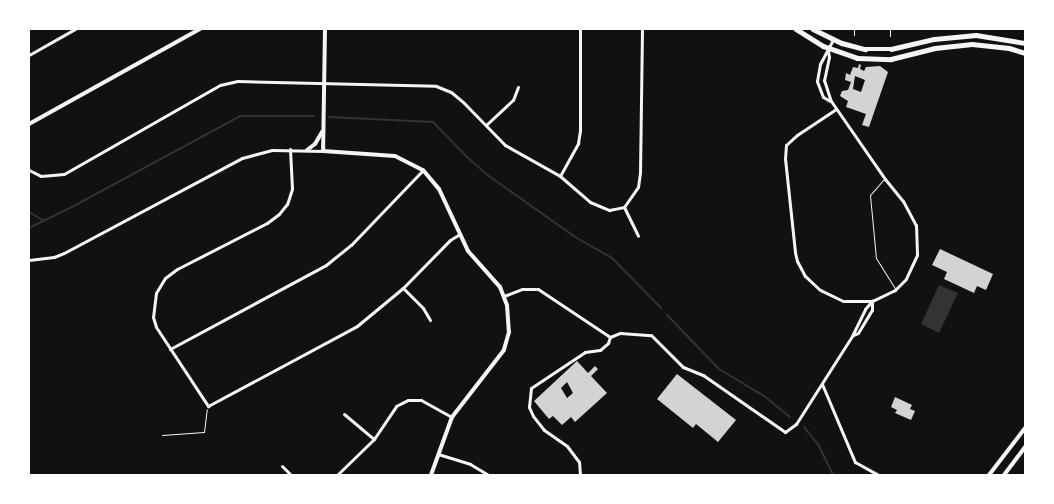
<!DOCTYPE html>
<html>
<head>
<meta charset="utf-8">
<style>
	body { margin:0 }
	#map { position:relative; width:1054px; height:504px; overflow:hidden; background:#111; font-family:Ubuntu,sans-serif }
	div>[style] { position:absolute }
	.water>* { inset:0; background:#333 }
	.stream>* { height:2px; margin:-1px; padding:0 1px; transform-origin:1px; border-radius:1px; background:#333 }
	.building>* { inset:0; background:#d3d3d3 }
	.path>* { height:1px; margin:-0.5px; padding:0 0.5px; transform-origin:0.5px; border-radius:0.5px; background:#f5f5f5 }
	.service>* { height:1px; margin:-0.5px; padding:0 0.5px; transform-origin:0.5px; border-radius:0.5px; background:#f5f5f5 }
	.minor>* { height:3px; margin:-1.5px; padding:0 1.5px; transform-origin:1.5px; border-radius:1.5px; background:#f5f5f5 }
	.tertiary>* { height:4px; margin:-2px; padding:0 2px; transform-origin:2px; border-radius:2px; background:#f5f5f5 }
	.secondary>* { height:4.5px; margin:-2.25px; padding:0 2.25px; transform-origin:2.25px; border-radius:2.25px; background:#f5f5f5 }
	span { translate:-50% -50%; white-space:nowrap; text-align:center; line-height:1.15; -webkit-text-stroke:5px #fff; paint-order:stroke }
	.frame { position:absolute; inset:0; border:30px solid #fff; pointer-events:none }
</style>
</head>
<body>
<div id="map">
	<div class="water">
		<i style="clip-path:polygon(939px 285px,958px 293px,939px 333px,921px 324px)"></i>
	</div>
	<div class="stream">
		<i style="left:329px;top:117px;width:104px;rotate:2.8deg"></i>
		<i style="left:433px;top:122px;width:49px;rotate:45.8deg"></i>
		<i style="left:467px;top:157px;width:29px;rotate:41deg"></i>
		<i style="left:489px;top:176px;width:105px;rotate:35.3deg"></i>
		<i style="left:575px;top:237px;width:43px;rotate:29.6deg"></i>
		<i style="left:612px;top:258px;width:70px;rotate:45.6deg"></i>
		<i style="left:29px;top:212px;width:16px;rotate:30deg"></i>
		<i style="left:29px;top:228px;width:48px;rotate:-26deg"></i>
		<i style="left:72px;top:207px;width:191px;rotate:-28.4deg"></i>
		<i style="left:240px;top:116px;width:74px"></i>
		<i style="left:667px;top:315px;width:75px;rotate:46.1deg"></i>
		<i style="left:719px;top:369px;width:52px;rotate:31deg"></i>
		<i style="left:764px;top:396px;width:33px;rotate:39deg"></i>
		<i style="left:804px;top:427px;width:22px;rotate:51deg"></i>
		<i style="left:818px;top:444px;width:34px;rotate:64deg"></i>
	</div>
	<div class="building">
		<i style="clip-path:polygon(evenodd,859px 64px,861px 65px,860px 69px,864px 71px,866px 67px,880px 66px,888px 72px,869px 127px,862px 125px,866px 114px,846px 107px,848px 101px,840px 96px,842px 91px,848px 90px,851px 82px,845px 80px,846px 73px,850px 75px,853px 67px,858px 68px,859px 64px,855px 76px,865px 80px,861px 92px,853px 89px,855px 76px)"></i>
		<i style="clip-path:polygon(940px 249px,993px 274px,986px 290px,977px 286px,974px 293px,944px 279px,947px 272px,932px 265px)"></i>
		<i style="clip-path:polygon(evenodd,577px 361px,588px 373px,595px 366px,598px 369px,591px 376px,607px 393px,575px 422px,571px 417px,562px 425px,553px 416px,549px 419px,534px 401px,577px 361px,567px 382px,573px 393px,567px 398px,561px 388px,567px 382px)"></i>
		<i style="clip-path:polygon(677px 374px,736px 420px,718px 442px,696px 424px,693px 428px,657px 399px)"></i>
		<i style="clip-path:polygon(895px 397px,912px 405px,910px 409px,915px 411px,911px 420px,895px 413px,897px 410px,891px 407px)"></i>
	</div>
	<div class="path">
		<i style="left:162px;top:435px;width:42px;rotate:-4.1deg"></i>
		<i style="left:204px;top:432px;width:23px;rotate:-83deg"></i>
	</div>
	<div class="service">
		<i style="left:854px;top:35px;width:6px;rotate:-90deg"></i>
		<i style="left:890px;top:36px;width:7px;rotate:-90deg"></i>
		<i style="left:884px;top:179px;width:21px;rotate:131deg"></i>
		<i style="left:870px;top:195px;width:63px;rotate:84.6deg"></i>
		<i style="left:876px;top:258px;width:36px;rotate:58deg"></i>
	</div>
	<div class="minor">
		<i style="left:828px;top:51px;width:6px;rotate:81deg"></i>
		<i style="left:829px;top:57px;width:24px;rotate:102deg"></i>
		<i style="left:824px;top:80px;width:22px;rotate:72deg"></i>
		<i style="left:831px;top:101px;width:95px;rotate:55.3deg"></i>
		<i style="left:885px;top:179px;width:28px;rotate:51deg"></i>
		<i style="left:903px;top:201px;width:27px;rotate:62deg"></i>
		<i style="left:916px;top:225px;width:30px;rotate:88deg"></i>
		<i style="left:917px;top:255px;width:26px;rotate:115deg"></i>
		<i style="left:906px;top:279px;width:16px;rotate:135deg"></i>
		<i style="left:895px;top:290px;width:25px;rotate:154deg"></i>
		<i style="left:872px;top:301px;width:29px;rotate:180deg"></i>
		<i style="left:843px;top:301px;width:25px;rotate:-154deg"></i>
		<i style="left:820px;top:290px;width:21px;rotate:-137deg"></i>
		<i style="left:805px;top:276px;width:17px;rotate:-118deg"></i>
		<i style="left:797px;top:261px;width:9px;rotate:-103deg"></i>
		<i style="left:795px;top:252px;width:94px;rotate:-96.1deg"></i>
		<i style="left:785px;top:159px;width:14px;rotate:-86deg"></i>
		<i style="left:786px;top:145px;width:15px;rotate:-42deg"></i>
		<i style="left:797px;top:135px;width:47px;rotate:-33.7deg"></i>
		<i style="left:29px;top:55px;width:53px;rotate:-29.5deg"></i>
		<i style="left:830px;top:101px;width:8px;rotate:-150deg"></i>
		<i style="left:823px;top:97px;width:17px;rotate:-111deg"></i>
		<i style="left:817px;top:81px;width:17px;rotate:-80deg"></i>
		<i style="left:820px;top:64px;width:27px;rotate:-62deg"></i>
		<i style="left:486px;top:125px;width:37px;rotate:-43deg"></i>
		<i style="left:513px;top:100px;width:14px;rotate:-69deg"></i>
		<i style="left:290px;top:149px;width:40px;rotate:87.1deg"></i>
		<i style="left:292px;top:189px;width:16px;rotate:108deg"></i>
		<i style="left:287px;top:204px;width:13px;rotate:129deg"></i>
		<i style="left:279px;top:214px;width:15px;rotate:143deg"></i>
		<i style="left:267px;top:223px;width:101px;rotate:152.9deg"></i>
		<i style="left:177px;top:269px;width:15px;rotate:143deg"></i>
		<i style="left:165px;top:278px;width:17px;rotate:121deg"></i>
		<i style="left:156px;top:293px;width:24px;rotate:97deg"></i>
		<i style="left:153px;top:317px;width:10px;rotate:73deg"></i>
		<i style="left:156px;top:327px;width:95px;rotate:56.6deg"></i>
		<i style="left:208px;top:406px;width:169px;rotate:-28.2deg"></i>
		<i style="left:357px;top:326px;width:60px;rotate:-39.6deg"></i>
		<i style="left:403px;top:288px;width:67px;rotate:-45.6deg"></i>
		<i style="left:450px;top:240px;width:12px;rotate:-31deg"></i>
		<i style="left:29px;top:170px;width:13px;rotate:27deg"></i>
		<i style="left:41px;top:176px;width:23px;rotate:-5deg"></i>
		<i style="left:64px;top:174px;width:180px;rotate:-29.7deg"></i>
		<i style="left:220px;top:85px;width:18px;rotate:-13deg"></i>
		<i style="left:238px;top:81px;width:198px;rotate:1.4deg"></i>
		<i style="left:436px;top:86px;width:16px;rotate:22deg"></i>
		<i style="left:451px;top:92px;width:17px;rotate:40deg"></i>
		<i style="left:464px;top:103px;width:59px;rotate:45.7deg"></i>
		<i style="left:505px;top:145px;width:63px;rotate:29.4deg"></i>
		<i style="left:560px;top:176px;width:40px;rotate:41deg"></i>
		<i style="left:590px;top:202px;width:21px;rotate:23deg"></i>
		<i style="left:609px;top:210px;width:15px;rotate:-11deg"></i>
		<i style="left:624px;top:207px;width:24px;rotate:-55deg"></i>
		<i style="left:638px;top:187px;width:14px;rotate:-82deg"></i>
		<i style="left:640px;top:173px;width:144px;rotate:-89.2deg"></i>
		<i style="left:560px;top:176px;width:38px;rotate:-61deg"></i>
		<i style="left:578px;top:143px;width:12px;rotate:-81deg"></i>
		<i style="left:580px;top:131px;width:102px;rotate:-90deg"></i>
		<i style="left:624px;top:207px;width:32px;rotate:64deg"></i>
		<i style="left:29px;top:260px;width:25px;rotate:-7deg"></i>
		<i style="left:54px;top:257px;width:11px;rotate:-22deg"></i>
		<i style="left:64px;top:253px;width:202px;rotate:-28.1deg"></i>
		<i style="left:242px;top:158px;width:31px;rotate:-15deg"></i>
		<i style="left:272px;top:150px;width:51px;rotate:1.1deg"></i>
		<i style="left:403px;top:288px;width:28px;rotate:45deg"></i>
		<i style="left:423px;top:308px;width:14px;rotate:60deg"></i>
		<i style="left:504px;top:296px;width:19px;rotate:-21deg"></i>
		<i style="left:522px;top:289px;width:16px"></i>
		<i style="left:538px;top:289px;width:87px;rotate:33.7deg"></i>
		<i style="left:853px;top:335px;width:5px;rotate:-22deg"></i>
		<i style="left:858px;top:333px;width:27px;rotate:-59deg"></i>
		<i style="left:872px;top:310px;width:8px;rotate:-90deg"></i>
		<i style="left:610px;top:337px;width:11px;rotate:-22deg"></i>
		<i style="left:620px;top:333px;width:31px;rotate:4deg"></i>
		<i style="left:651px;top:335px;width:45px;rotate:45deg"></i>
		<i style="left:683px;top:367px;width:22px;rotate:22deg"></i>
		<i style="left:703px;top:375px;width:100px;rotate:34.8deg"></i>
		<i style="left:785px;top:432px;width:14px;rotate:-36deg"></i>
		<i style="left:796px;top:424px;width:104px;rotate:-57.5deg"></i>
		<i style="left:852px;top:336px;width:30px;rotate:-64deg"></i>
		<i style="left:865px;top:309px;width:11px;rotate:-49deg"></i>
		<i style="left:170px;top:349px;width:177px;rotate:-28.3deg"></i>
		<i style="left:326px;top:265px;width:32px;rotate:-39deg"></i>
		<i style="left:351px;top:245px;width:104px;rotate:-46.2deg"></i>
		<i style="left:822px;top:384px;width:85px;rotate:67.1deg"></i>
		<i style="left:855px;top:462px;width:26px;rotate:29deg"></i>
		<i style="left:344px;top:414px;width:39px;rotate:40deg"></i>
		<i style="left:438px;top:454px;width:34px;rotate:17deg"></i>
		<i style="left:470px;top:464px;width:21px;rotate:31deg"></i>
		<i style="left:282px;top:466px;width:13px;rotate:45deg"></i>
		<i style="left:337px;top:475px;width:52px;rotate:-44.2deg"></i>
		<i style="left:374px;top:439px;width:40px;rotate:-56deg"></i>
		<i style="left:396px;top:406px;width:13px;rotate:-27deg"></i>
		<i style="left:408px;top:400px;width:13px"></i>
		<i style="left:421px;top:400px;width:35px;rotate:29deg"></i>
		<i style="left:580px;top:475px;width:13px;rotate:-94deg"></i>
		<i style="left:579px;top:462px;width:20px;rotate:-127deg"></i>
		<i style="left:567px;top:446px;width:28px;rotate:-145deg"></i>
		<i style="left:544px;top:430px;width:18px;rotate:-128deg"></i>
		<i style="left:533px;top:416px;width:10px;rotate:-114deg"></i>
		<i style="left:529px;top:407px;width:19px;rotate:-84deg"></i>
		<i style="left:531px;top:388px;width:65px;rotate:-33.7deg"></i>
		<i style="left:585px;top:352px;width:15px;rotate:-8deg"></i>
		<i style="left:600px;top:350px;width:11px;rotate:-41deg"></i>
		<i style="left:608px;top:343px;width:6px;rotate:-72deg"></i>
	</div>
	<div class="tertiary">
		<i style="left:325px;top:29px;width:122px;rotate:90.9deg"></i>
		<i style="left:323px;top:151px;width:72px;rotate:4deg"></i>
		<i style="left:395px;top:156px;width:31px;rotate:27deg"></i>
		<i style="left:423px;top:170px;width:25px;rotate:50deg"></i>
		<i style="left:439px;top:189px;width:68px;rotate:64.9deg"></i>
		<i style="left:468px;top:251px;width:48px;rotate:48.4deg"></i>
		<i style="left:500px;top:287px;width:19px;rotate:69deg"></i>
		<i style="left:507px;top:305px;width:27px;rotate:86deg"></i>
		<i style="left:509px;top:332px;width:19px;rotate:106deg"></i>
		<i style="left:504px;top:350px;width:85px;rotate:127.8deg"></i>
		<i style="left:452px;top:417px;width:62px;rotate:109.9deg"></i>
		<i style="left:29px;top:124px;width:196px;rotate:-29.1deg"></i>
		<i style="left:307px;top:150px;width:10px;rotate:-37deg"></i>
		<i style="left:315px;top:144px;width:14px;rotate:-60deg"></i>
		<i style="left:989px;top:475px;width:59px;rotate:-52.5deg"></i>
		<i style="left:1004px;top:475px;width:35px;rotate:-53deg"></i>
	</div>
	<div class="secondary">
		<i style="left:796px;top:29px;width:32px;rotate:32deg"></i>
		<i style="left:823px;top:46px;width:36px;rotate:19deg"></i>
		<i style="left:857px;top:58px;width:34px;rotate:2deg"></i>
		<i style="left:891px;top:59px;width:45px;rotate:-14deg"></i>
		<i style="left:935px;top:48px;width:37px;rotate:-6deg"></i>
		<i style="left:972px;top:44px;width:37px;rotate:6deg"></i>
		<i style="left:1009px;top:48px;width:17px;rotate:17deg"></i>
		<i style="left:813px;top:29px;width:32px;rotate:26deg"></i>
		<i style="left:842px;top:43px;width:24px;rotate:15deg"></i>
		<i style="left:865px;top:49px;width:26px"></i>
		<i style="left:891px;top:49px;width:44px;rotate:-13.1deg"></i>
		<i style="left:934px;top:39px;width:42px;rotate:-5.4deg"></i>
		<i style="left:976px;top:35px;width:50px;rotate:9.3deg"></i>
	</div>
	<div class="frame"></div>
</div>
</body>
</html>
